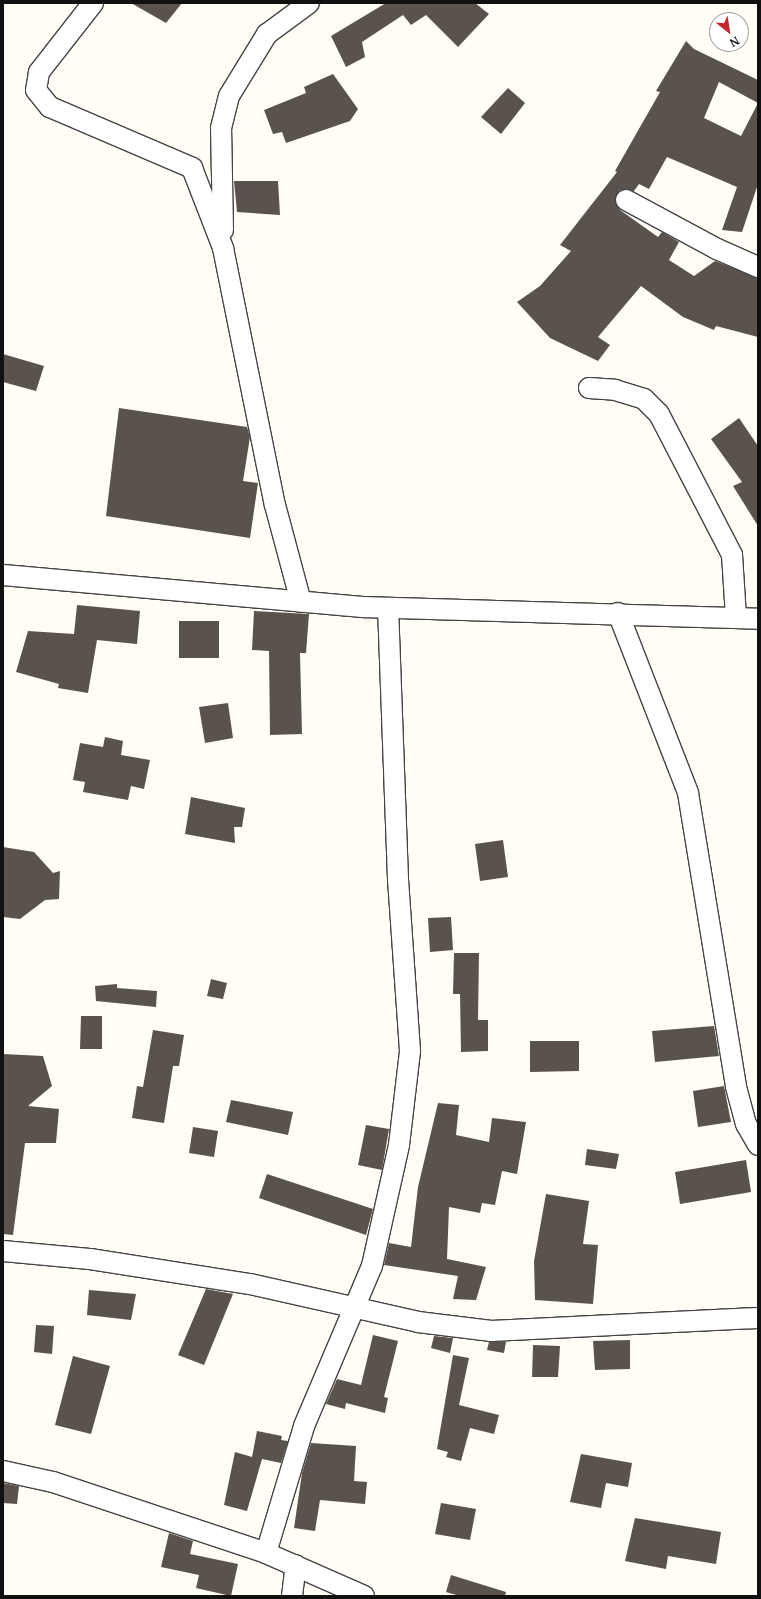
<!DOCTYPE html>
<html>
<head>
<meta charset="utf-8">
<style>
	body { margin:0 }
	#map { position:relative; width:761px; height:1599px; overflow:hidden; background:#fffdf5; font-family:Merriweather,serif }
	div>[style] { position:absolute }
	.building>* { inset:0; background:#5a524d }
	.roads { filter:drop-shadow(1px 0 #444) drop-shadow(-1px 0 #444) drop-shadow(0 1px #444) drop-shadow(0 -1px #444) }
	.minor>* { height:20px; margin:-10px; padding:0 10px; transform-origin:10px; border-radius:10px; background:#fff }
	span { translate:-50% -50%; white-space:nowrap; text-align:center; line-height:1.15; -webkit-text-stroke:4px #fff; paint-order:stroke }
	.frame { position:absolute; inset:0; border:4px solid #111; pointer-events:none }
	.north { position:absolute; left:709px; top:12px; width:40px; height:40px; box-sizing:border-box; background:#fff; border:1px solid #a0a0a0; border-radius:50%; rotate:150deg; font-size:11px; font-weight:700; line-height:16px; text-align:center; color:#111 }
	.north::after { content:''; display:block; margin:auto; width:14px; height:18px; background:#c4262e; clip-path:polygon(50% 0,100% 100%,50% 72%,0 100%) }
</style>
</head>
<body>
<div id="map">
	<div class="building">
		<i style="clip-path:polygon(131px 3px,182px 3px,166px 23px)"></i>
		<i style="clip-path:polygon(386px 3px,475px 3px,489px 14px,458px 47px,426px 15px,411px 25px,403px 15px,362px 42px,365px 57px,346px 67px,331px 36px)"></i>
		<i style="clip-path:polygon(evenodd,686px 41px,694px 49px,758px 80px,758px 184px,742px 232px,722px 230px,737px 187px,667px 157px,649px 189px,639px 184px,634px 191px,620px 190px,615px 201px,620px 210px,658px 237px,662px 232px,679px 242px,669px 260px,694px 276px,715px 261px,758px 278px,758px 337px,716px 326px,714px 330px,683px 317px,641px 286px,598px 337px,610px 345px,598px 361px,550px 338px,517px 302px,540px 286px,571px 251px,560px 245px,617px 172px,615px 171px,660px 92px,656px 91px,686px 41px,719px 82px,758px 103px,741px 136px,704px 118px,719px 82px)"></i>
		<i style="clip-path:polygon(333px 74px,358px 109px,350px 121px,286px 143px,282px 132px,273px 134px,264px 110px,306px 93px,304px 87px)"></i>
		<i style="clip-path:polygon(508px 88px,525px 103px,501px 134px,481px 117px)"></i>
		<i style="clip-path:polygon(234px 181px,278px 181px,280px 215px,237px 212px)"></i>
		<i style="clip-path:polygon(3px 354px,44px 366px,36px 391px,3px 382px)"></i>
		<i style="clip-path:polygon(119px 408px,247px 427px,250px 437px,243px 481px,258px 483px,250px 538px,106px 516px)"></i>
		<i style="clip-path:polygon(739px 418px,758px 446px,758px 526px,733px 486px,742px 482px,711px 439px)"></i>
		<i style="clip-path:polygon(77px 605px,140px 611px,137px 644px,97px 640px,88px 693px,58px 688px,59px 684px,16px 672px,28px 631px,74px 634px)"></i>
		<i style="clip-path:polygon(254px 611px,309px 614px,306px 653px,300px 653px,302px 734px,270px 735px,269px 651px,252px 650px)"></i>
		<i style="clip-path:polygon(179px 621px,219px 621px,219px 658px,179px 658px)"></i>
		<i style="clip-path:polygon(228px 703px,233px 738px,205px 743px,199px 707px)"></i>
		<i style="clip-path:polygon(105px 737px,123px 741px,121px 755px,150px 760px,144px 789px,131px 786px,128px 800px,83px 792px,85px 782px,73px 780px,80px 743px,103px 747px)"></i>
		<i style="clip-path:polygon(191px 797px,245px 808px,242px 827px,234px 827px,235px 843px,185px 834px)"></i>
		<i style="clip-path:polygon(503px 840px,508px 877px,480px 881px,475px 844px)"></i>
		<i style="clip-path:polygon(3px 847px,34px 852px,53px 873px,60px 871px,59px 899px,45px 900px,20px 919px,3px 917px)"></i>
		<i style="clip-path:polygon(451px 917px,453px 950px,430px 952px,428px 918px)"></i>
		<i style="clip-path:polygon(454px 953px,479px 953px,478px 1020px,488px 1020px,488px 1051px,461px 1052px,460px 994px,453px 994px)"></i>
		<i style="clip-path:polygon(211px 979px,227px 983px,223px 999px,207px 996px)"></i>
		<i style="clip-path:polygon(117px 984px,117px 988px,157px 991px,156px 1007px,96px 1001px,95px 986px)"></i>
		<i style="clip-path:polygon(81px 1016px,102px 1016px,102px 1049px,80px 1049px)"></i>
		<i style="clip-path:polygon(714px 1026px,719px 1056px,655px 1062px,652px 1031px)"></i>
		<i style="clip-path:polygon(153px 1030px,184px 1035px,179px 1066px,173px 1066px,164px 1123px,132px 1118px,137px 1086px,143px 1087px)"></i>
		<i style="clip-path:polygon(530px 1041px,579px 1041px,579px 1071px,530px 1072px)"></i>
		<i style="clip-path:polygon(3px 1054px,43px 1056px,52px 1086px,28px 1106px,59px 1109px,56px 1143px,25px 1143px,13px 1235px,3px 1234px)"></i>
		<i style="clip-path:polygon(724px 1086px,731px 1122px,698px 1127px,693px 1091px)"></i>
		<i style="clip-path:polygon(231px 1100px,293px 1112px,288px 1135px,226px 1122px)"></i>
		<i style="clip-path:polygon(438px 1103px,459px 1105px,456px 1135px,489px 1142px,492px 1118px,526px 1122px,517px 1174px,502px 1171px,495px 1205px,482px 1203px,480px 1213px,449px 1207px,447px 1259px,486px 1267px,476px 1300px,453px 1299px,458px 1276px,384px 1265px,389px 1243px,411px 1247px,418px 1187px)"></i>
		<i style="clip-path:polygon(366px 1125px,389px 1129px,382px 1170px,358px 1165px)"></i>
		<i style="clip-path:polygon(193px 1127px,218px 1131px,214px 1157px,189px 1153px)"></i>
		<i style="clip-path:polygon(587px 1149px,619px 1154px,616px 1169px,585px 1165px)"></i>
		<i style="clip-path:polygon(746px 1160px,751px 1192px,680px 1204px,675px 1172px)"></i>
		<i style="clip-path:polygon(267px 1174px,373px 1209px,366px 1235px,259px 1198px)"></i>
		<i style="clip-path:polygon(546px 1194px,589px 1201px,583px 1244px,598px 1245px,593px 1304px,535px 1300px,534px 1261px)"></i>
		<i style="clip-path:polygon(206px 1289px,233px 1294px,204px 1365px,178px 1355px)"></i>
		<i style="clip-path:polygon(89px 1290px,136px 1294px,131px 1320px,87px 1315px)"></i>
		<i style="clip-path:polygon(36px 1325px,54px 1326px,52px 1354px,34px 1352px)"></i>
		<i style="clip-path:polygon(373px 1335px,398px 1341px,384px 1397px,388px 1398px,385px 1413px,346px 1403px,345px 1409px,326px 1404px,337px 1379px,361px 1385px)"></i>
		<i style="clip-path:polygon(434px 1336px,453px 1338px,450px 1353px,431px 1348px)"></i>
		<i style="clip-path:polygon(630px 1340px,630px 1369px,595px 1370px,593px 1341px)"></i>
		<i style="clip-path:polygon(489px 1342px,506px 1342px,504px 1353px,487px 1350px)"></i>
		<i style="clip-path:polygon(533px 1345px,560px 1346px,558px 1377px,532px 1377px)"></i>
		<i style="clip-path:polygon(453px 1355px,469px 1358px,459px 1405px,499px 1415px,494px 1434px,470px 1428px,461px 1461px,446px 1457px,448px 1452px,437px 1449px)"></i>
		<i style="clip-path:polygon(73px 1356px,110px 1366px,91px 1434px,55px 1425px)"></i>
		<i style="clip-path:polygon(257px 1431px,282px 1436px,281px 1440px,288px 1441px,281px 1463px,262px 1459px,247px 1511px,224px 1505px,235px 1452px,252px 1457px)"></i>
		<i style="clip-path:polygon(311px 1443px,356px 1446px,354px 1481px,367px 1482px,365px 1504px,320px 1500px,315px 1531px,294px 1528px,302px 1473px)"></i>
		<i style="clip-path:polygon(581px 1454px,632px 1463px,628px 1487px,606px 1483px,601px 1508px,570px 1502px)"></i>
		<i style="clip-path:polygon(3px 1483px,19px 1486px,17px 1504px,3px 1503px)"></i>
		<i style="clip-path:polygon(441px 1503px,476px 1509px,470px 1540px,435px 1534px)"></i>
		<i style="clip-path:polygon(635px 1518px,721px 1532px,716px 1564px,668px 1556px,666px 1569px,625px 1561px)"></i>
		<i style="clip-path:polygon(169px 1533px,193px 1541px,190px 1554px,238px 1564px,231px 1596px,196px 1588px,199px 1575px,161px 1567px)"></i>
		<i style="clip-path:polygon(451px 1575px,506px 1592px,505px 1596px,460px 1596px,446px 1592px)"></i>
	</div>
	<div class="roads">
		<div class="minor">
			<i style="left:93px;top:3px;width:88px;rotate:128deg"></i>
			<i style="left:39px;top:72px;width:18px;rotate:99deg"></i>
			<i style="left:36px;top:90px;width:22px;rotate:51deg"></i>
			<i style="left:50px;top:107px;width:155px;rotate:23.2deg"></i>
			<i style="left:192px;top:168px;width:86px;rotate:68.8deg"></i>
			<i style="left:223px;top:248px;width:262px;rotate:78.6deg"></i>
			<i style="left:275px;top:505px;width:100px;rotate:75deg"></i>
			<i style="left:626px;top:200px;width:103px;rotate:28.3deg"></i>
			<i style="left:717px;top:249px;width:45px;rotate:23.7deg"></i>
			<i style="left:223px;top:230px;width:102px;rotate:-91.1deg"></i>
			<i style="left:221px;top:128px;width:33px;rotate:-76deg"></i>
			<i style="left:229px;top:96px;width:73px;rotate:-58.5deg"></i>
			<i style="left:267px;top:34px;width:52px;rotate:-36.4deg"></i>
			<i style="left:589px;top:388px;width:26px;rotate:4deg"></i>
			<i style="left:615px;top:390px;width:30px;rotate:17deg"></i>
			<i style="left:644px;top:399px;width:21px;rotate:45deg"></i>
			<i style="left:659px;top:414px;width:159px;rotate:62.6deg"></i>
			<i style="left:732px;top:555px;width:62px;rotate:86.3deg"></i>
			<i style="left:3px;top:575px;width:362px;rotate:5.1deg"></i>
			<i style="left:364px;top:607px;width:394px;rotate:1.7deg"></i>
			<i style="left:618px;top:613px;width:193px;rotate:68.7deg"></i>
			<i style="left:688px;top:793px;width:298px;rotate:80.7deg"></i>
			<i style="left:736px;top:1087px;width:38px;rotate:75deg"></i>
			<i style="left:746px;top:1124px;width:24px;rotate:60deg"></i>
			<i style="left:3px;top:1251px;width:87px;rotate:5.3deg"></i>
			<i style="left:90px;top:1259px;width:162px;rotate:8.9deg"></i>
			<i style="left:250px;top:1284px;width:172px;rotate:12.7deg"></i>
			<i style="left:418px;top:1322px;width:74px;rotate:7deg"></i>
			<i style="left:491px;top:1331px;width:267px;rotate:-2.8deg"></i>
			<i style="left:3px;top:1471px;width:51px;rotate:12.4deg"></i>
			<i style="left:53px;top:1482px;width:225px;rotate:18.4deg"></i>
			<i style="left:266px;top:1553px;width:107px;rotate:23.7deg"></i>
			<i style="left:266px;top:1553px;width:133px;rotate:-73.3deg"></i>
			<i style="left:304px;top:1426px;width:174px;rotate:-67deg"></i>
			<i style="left:372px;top:1266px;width:124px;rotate:-77.4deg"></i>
			<i style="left:399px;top:1145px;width:95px;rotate:-83.3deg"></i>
			<i style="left:410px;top:1051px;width:172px;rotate:-94deg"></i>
			<i style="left:398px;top:879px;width:271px;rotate:-92.1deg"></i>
			<i style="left:292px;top:1596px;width:31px;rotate:-83deg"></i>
		</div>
	</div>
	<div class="frame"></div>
	<div class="north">N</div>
</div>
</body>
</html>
